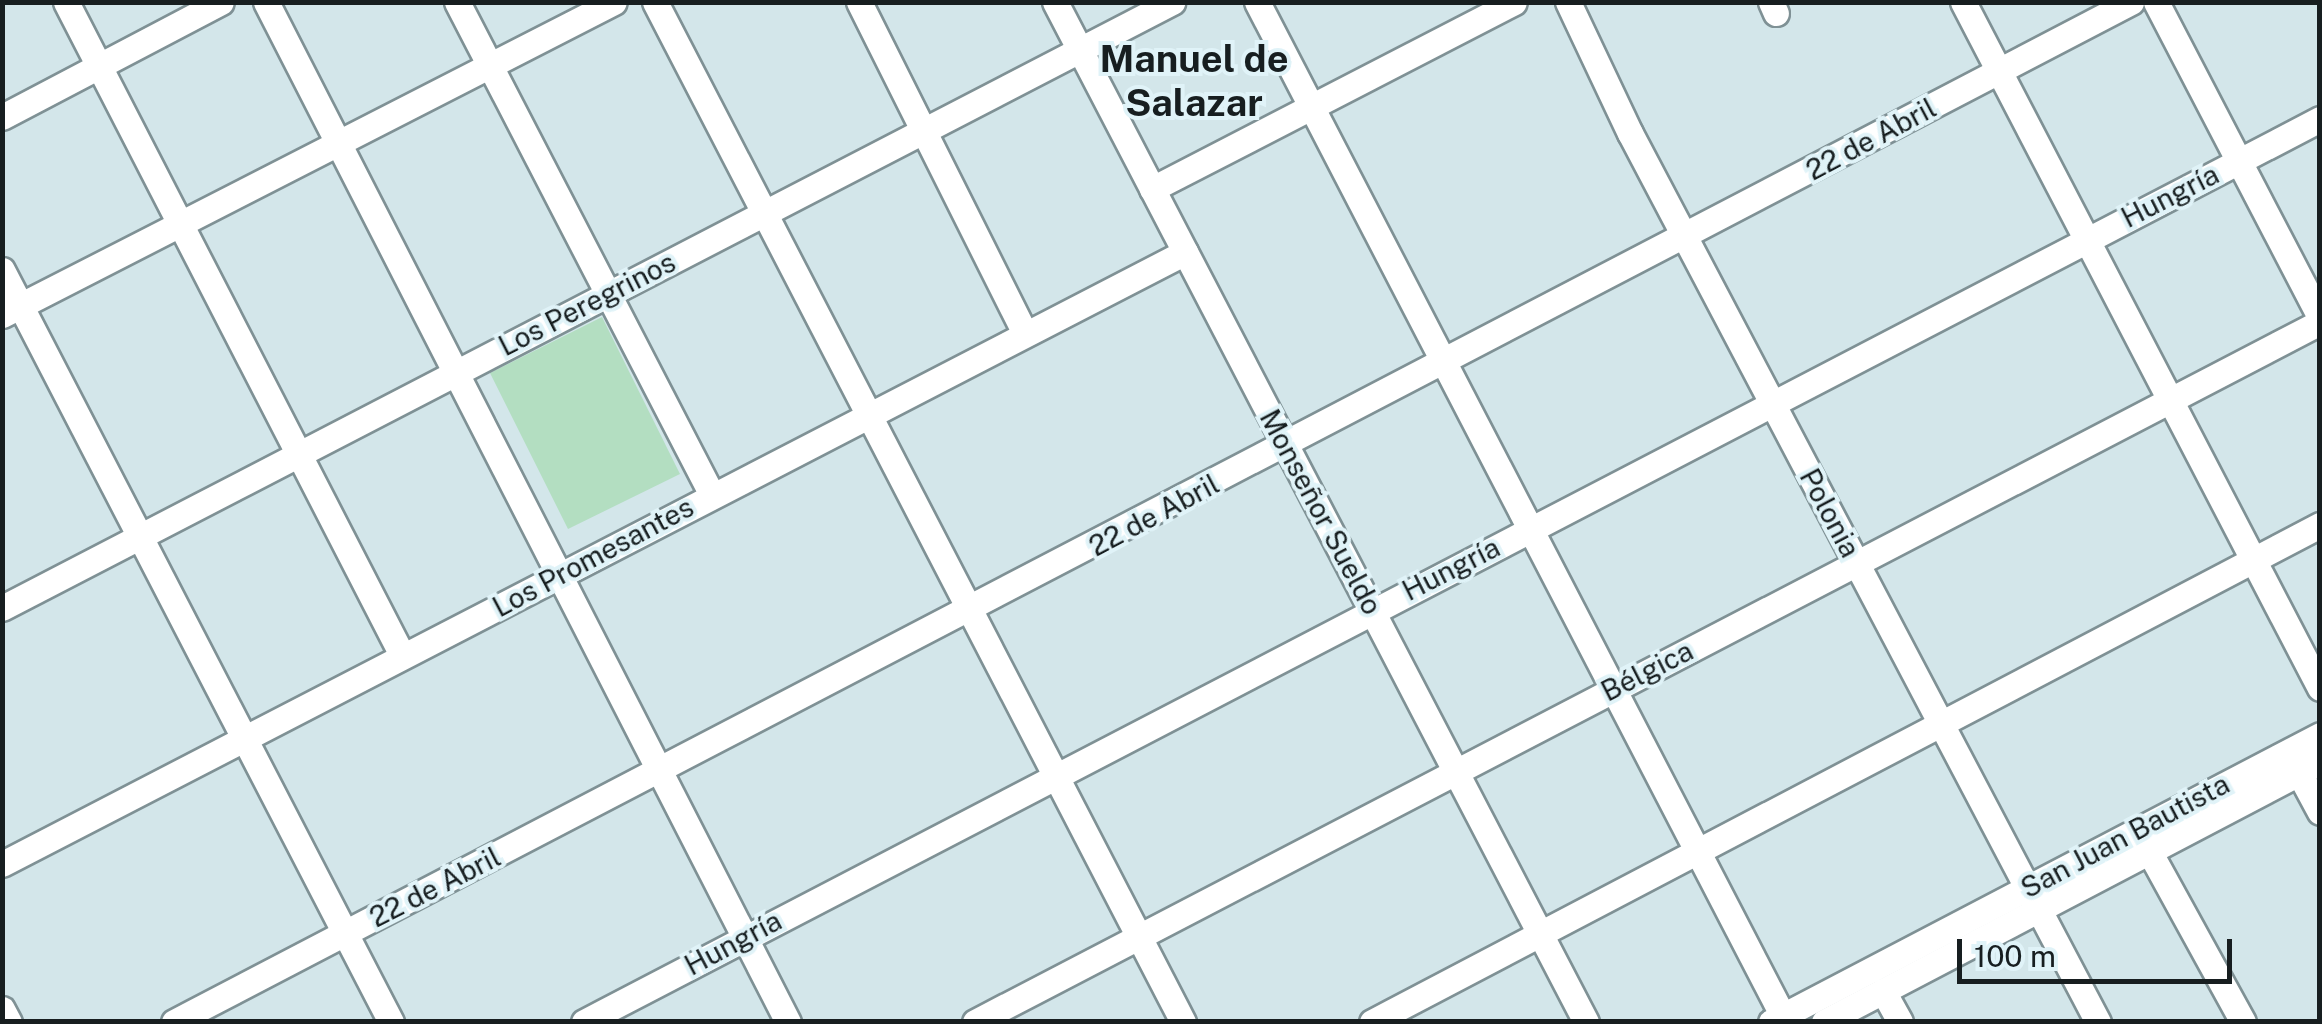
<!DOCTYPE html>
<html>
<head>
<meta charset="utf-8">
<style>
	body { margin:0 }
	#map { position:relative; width:2322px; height:1024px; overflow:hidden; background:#d3e6ea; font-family:"Public Sans",sans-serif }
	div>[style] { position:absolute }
	.green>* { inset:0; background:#b3dec1 }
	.roads { filter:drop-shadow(2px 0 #7f9195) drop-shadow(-2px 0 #7f9195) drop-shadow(0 2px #7f9195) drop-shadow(0 -2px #7f9195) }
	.minor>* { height:25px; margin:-12.5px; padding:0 12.5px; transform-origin:12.5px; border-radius:12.5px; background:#fff }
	span { translate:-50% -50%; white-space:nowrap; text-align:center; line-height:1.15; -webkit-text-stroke:8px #e0f3f8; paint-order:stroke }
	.street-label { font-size:28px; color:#171e20 }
	.district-label { font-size:38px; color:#171e20; font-weight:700 }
	.frame { position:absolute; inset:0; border:5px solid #171e20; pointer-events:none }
	.scale { position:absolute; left:1957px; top:939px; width:275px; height:45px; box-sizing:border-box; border:5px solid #171e20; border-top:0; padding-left:12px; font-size:30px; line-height:35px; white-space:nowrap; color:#171e20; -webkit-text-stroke:8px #e0f3f8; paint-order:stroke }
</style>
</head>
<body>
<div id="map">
	<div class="green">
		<i style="clip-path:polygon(602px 317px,680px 474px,568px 529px,490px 373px)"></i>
	</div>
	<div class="roads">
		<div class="minor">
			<i style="left:66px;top:2px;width:734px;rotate:62.77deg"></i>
			<i style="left:266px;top:2px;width:1146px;rotate:62.9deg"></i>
			<i style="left:457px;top:2px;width:555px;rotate:62.65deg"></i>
			<i style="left:655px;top:2px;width:1149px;rotate:62.63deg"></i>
			<i style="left:859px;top:2px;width:371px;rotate:63.4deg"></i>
			<i style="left:1055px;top:2px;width:1150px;rotate:62.5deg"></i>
			<i style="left:1257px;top:2px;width:1149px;rotate:62.59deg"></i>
			<i style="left:1568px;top:2px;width:145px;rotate:64.7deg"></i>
			<i style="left:1630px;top:133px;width:1005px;rotate:62.24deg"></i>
			<i style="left:1771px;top:2px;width:12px;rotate:66deg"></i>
			<i style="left:1963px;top:2px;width:773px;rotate:62.51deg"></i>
			<i style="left:2156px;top:2px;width:355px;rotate:62.5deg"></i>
			<i style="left:2px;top:117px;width:247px;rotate:-27.7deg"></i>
			<i style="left:1152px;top:189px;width:407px;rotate:-27.3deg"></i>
			<i style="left:2px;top:270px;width:847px;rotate:62.65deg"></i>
			<i style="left:2px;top:315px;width:687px;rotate:-27.09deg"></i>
			<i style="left:2px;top:608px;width:1318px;rotate:-27.38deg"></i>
			<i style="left:2299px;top:773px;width:44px;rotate:61.7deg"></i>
			<i style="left:2149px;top:851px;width:195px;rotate:61.2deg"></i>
			<i style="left:2px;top:864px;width:1332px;rotate:-27.35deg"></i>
			<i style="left:1883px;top:991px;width:35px;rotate:61deg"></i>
			<i style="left:2px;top:1009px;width:15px;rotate:62deg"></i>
			<i style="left:174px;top:1022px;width:2207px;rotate:-27.53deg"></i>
			<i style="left:584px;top:1022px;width:1957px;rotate:-27.48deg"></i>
			<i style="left:975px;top:1022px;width:1516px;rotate:-27.49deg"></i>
			<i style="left:1372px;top:1022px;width:1070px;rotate:-27.67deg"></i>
			<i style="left:1771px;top:1022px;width:619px;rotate:-27.6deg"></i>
			<i style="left:1824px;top:1022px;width:560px;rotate:-27.66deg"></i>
		</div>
	</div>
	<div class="street-label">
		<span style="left:1871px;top:139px;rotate:-28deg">22 de Abril</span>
		<span style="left:2170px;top:196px;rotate:-27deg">Hungría</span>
		<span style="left:587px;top:304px;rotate:-27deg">Los Peregrinos</span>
		<span style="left:1321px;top:512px;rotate:62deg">Monseñor Sueldo</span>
		<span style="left:1830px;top:513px;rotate:62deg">Polonia</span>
		<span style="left:1154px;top:515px;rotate:-28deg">22 de Abril</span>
		<span style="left:593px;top:557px;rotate:-28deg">Los Promesantes</span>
		<span style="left:1451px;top:569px;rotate:-27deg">Hungría</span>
		<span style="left:1647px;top:671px;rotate:-27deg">Bélgica</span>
		<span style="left:2125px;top:836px;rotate:-28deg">San Juan Bautista</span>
		<span style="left:435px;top:887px;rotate:-27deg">22 de Abril</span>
		<span style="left:733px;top:943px;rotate:-28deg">Hungría</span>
	</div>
	<div class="district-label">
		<span style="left:1194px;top:81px">Manuel de<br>Salazar</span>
	</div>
	<div class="frame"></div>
	<div class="scale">100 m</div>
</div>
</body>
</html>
